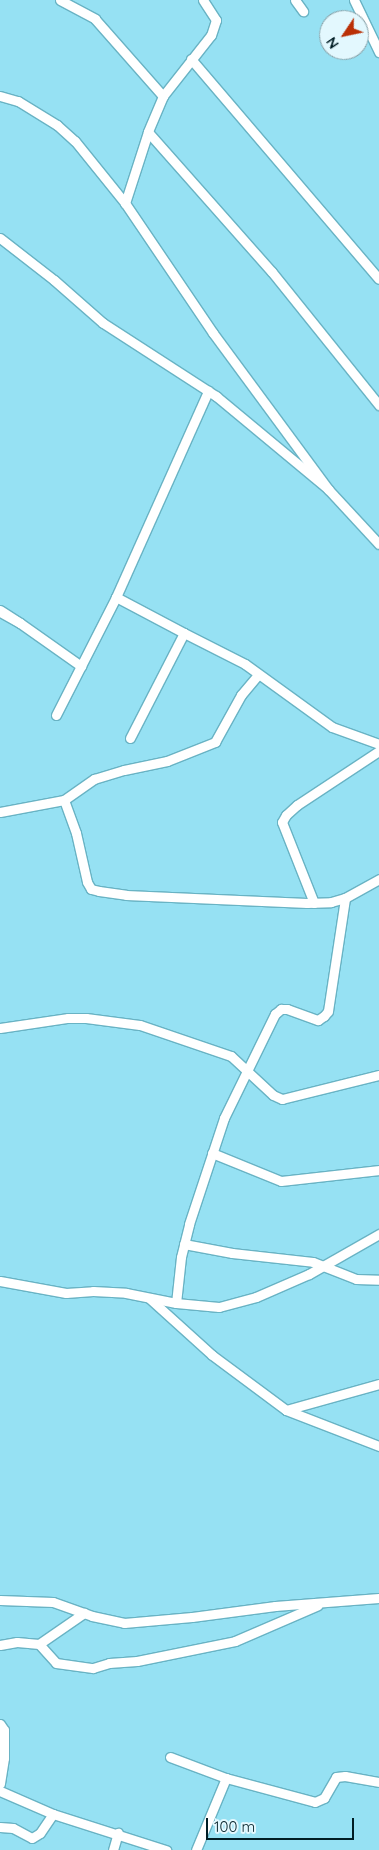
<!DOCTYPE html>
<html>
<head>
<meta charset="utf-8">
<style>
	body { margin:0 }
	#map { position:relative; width:379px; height:1850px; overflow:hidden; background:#96e1f3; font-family:Quicksand,sans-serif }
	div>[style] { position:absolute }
	.roads { filter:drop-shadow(1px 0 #69b3c4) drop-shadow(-1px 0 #69b3c4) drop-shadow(0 1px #69b3c4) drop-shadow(0 -1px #69b3c4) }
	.street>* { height:9px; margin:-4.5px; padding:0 4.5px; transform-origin:4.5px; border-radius:4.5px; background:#fff }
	span { translate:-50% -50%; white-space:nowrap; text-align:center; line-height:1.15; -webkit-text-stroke:4px #e3f8fe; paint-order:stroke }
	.north { position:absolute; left:319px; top:10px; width:50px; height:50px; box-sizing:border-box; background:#e3f8fe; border:1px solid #88a0a7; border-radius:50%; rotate:236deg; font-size:14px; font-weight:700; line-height:20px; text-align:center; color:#001d24 }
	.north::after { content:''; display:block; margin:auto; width:18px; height:22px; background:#ba3006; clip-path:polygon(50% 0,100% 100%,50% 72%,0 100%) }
	.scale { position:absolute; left:206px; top:1818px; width:148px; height:22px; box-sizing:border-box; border:2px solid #001d24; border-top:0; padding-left:6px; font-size:15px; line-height:18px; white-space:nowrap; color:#001d24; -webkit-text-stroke:4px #e3f8fe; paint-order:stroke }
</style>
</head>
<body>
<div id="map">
	<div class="roads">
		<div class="street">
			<i style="left:60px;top:0;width:40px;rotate:28deg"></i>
			<i style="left:95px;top:19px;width:103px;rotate:48.6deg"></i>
			<i style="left:203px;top:0;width:24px;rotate:57deg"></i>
			<i style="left:216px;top:20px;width:16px;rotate:108deg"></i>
			<i style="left:211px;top:35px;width:78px;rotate:128.2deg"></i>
			<i style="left:163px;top:96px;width:39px;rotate:113deg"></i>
			<i style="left:148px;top:132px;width:75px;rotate:107.9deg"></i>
			<i style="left:125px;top:203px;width:157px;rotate:55.9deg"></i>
			<i style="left:213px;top:333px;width:194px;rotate:53.6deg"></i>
			<i style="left:295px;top:0;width:14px;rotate:54deg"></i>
			<i style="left:354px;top:0;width:58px;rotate:64.3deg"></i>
			<i style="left:191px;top:59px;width:289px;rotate:49.5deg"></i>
			<i style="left:0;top:96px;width:19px;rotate:16deg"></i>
			<i style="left:18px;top:101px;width:46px;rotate:31.6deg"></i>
			<i style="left:57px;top:125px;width:24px;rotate:42deg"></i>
			<i style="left:75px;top:141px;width:80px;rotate:51.1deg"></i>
			<i style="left:148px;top:132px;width:187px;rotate:48.5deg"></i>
			<i style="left:272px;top:272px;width:171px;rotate:51.2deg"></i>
			<i style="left:0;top:238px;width:68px;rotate:37.9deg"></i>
			<i style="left:54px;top:280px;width:65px;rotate:41.3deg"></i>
			<i style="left:103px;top:323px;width:135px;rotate:32.9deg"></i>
			<i style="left:216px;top:396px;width:146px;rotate:39.7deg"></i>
			<i style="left:328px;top:489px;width:75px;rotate:47.2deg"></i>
			<i style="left:0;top:610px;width:24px;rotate:33deg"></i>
			<i style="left:20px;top:623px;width:23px;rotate:-151deg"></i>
			<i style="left:20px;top:623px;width:75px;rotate:35.2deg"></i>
			<i style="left:184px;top:633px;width:77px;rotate:-152.1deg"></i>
			<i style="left:116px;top:597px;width:226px;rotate:-65.9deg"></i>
			<i style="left:56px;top:715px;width:132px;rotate:-63deg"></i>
			<i style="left:130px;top:738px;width:118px;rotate:-62.8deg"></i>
			<i style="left:184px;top:633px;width:68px;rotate:26.9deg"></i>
			<i style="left:245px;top:664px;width:107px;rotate:35.9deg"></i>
			<i style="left:332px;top:727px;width:50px;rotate:19.9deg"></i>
			<i style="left:64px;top:800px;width:37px;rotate:-35deg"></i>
			<i style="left:94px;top:779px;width:31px;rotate:-17deg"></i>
			<i style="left:124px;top:770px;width:44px;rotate:-11.8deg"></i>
			<i style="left:167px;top:761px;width:52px;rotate:-21.6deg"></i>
			<i style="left:215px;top:742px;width:54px;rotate:-61deg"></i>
			<i style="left:241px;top:695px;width:26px;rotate:-50deg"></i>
			<i style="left:0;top:812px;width:65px;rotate:-10.6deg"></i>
			<i style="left:64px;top:800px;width:35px;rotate:70deg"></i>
			<i style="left:76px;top:833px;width:50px;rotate:77.3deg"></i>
			<i style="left:87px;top:882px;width:8px;rotate:60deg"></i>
			<i style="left:91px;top:889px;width:8px;rotate:14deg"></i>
			<i style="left:99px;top:891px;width:27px;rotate:8deg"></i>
			<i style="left:126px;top:895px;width:181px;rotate:2.5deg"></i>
			<i style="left:307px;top:903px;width:24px;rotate:-2deg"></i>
			<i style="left:331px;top:902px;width:15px;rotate:-16deg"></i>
			<i style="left:345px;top:898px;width:39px;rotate:-29deg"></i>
			<i style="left:314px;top:903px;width:87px;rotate:-111.6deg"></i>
			<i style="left:282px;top:822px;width:8px;rotate:-60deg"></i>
			<i style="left:286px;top:815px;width:15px;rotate:-42deg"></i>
			<i style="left:297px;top:805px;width:98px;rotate:-33.4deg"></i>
			<i style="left:0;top:1028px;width:69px;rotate:-8.4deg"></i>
			<i style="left:68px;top:1018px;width:18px"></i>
			<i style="left:86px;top:1018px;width:54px;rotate:7.4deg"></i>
			<i style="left:140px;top:1025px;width:96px;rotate:18.8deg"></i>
			<i style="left:231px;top:1056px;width:57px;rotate:42.9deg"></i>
			<i style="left:273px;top:1095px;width:10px;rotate:24deg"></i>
			<i style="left:282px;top:1099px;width:100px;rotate:-13.9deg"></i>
			<i style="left:212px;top:1153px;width:74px;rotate:22.1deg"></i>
			<i style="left:281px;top:1181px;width:99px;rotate:-6.4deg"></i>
			<i style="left:184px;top:1244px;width:49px;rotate:10.6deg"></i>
			<i style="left:232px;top:1253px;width:81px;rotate:6.3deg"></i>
			<i style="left:313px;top:1262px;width:46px;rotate:21.6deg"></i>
			<i style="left:356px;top:1279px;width:23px;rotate:2deg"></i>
			<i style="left:0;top:1281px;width:67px;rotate:10.3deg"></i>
			<i style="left:66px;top:1293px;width:27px;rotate:-4deg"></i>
			<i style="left:93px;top:1291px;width:33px;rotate:3deg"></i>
			<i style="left:126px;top:1293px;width:51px;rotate:11.3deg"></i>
			<i style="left:176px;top:1303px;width:43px;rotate:5.3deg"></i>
			<i style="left:219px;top:1307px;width:38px;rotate:-15deg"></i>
			<i style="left:256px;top:1297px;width:58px;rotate:-23.5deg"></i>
			<i style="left:309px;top:1274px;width:81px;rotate:-29.7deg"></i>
			<i style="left:149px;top:1298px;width:85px;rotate:42.1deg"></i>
			<i style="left:212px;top:1355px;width:92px;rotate:36.6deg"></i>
			<i style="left:286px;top:1410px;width:100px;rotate:21.2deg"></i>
			<i style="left:176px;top:1303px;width:46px;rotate:-83.8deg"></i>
			<i style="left:181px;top:1257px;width:34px;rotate:-76deg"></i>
			<i style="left:189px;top:1224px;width:112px;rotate:-71.7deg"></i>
			<i style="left:224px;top:1118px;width:116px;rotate:-63.9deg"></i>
			<i style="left:275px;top:1014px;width:8px;rotate:-40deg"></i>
			<i style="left:281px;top:1009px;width:6px"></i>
			<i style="left:287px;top:1009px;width:33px;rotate:20deg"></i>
			<i style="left:318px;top:1020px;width:7px;rotate:-34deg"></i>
			<i style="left:324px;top:1016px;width:6px;rotate:-51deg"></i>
			<i style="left:328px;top:1011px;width:114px;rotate:-81.4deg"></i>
			<i style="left:286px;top:1410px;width:97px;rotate:-15.6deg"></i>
			<i style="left:0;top:1600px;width:53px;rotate:2.2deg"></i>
			<i style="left:53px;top:1602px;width:41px;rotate:19.7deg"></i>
			<i style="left:92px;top:1616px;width:33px;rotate:12deg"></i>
			<i style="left:124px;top:1623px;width:68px;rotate:-5deg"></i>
			<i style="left:192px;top:1617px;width:84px;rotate:-7.5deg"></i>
			<i style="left:275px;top:1606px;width:104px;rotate:-4.4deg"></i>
			<i style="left:39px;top:1644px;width:25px;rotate:48deg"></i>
			<i style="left:56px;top:1663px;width:37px;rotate:8deg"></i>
			<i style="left:93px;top:1668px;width:17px;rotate:-17deg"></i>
			<i style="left:109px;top:1663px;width:28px;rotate:-4deg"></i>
			<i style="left:137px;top:1661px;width:100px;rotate:-11.5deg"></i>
			<i style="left:235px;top:1641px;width:90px;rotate:-23.4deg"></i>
			<i style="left:0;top:1645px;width:17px;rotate:-10deg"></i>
			<i style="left:17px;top:1642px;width:22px;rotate:5deg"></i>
			<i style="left:39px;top:1644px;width:55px;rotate:-34.6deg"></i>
			<i style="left:0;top:1724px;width:7px;rotate:56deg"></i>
			<i style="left:4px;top:1730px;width:28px;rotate:90deg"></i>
			<i style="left:4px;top:1758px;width:26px;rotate:99deg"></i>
			<i style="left:170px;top:1757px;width:60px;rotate:20.6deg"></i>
			<i style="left:226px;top:1778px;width:92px;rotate:15.1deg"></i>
			<i style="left:315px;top:1802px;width:10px;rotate:-24deg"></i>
			<i style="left:324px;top:1798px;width:24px;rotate:-60deg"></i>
			<i style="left:336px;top:1777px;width:9px;rotate:-6deg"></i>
			<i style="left:345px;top:1776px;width:35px;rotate:10deg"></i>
			<i style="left:0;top:1791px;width:58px;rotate:23.5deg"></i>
			<i style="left:53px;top:1814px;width:119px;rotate:17.7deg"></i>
			<i style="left:0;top:1827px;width:13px;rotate:4deg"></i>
			<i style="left:13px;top:1828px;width:21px;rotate:28deg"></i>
			<i style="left:32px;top:1838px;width:9px;rotate:-32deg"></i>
			<i style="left:40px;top:1833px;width:23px;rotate:-56deg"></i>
			<i style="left:113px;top:1850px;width:18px;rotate:-74deg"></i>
			<i style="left:196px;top:1850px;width:78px;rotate:-67.4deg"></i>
		</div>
	</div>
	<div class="north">N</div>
	<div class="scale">100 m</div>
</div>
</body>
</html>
